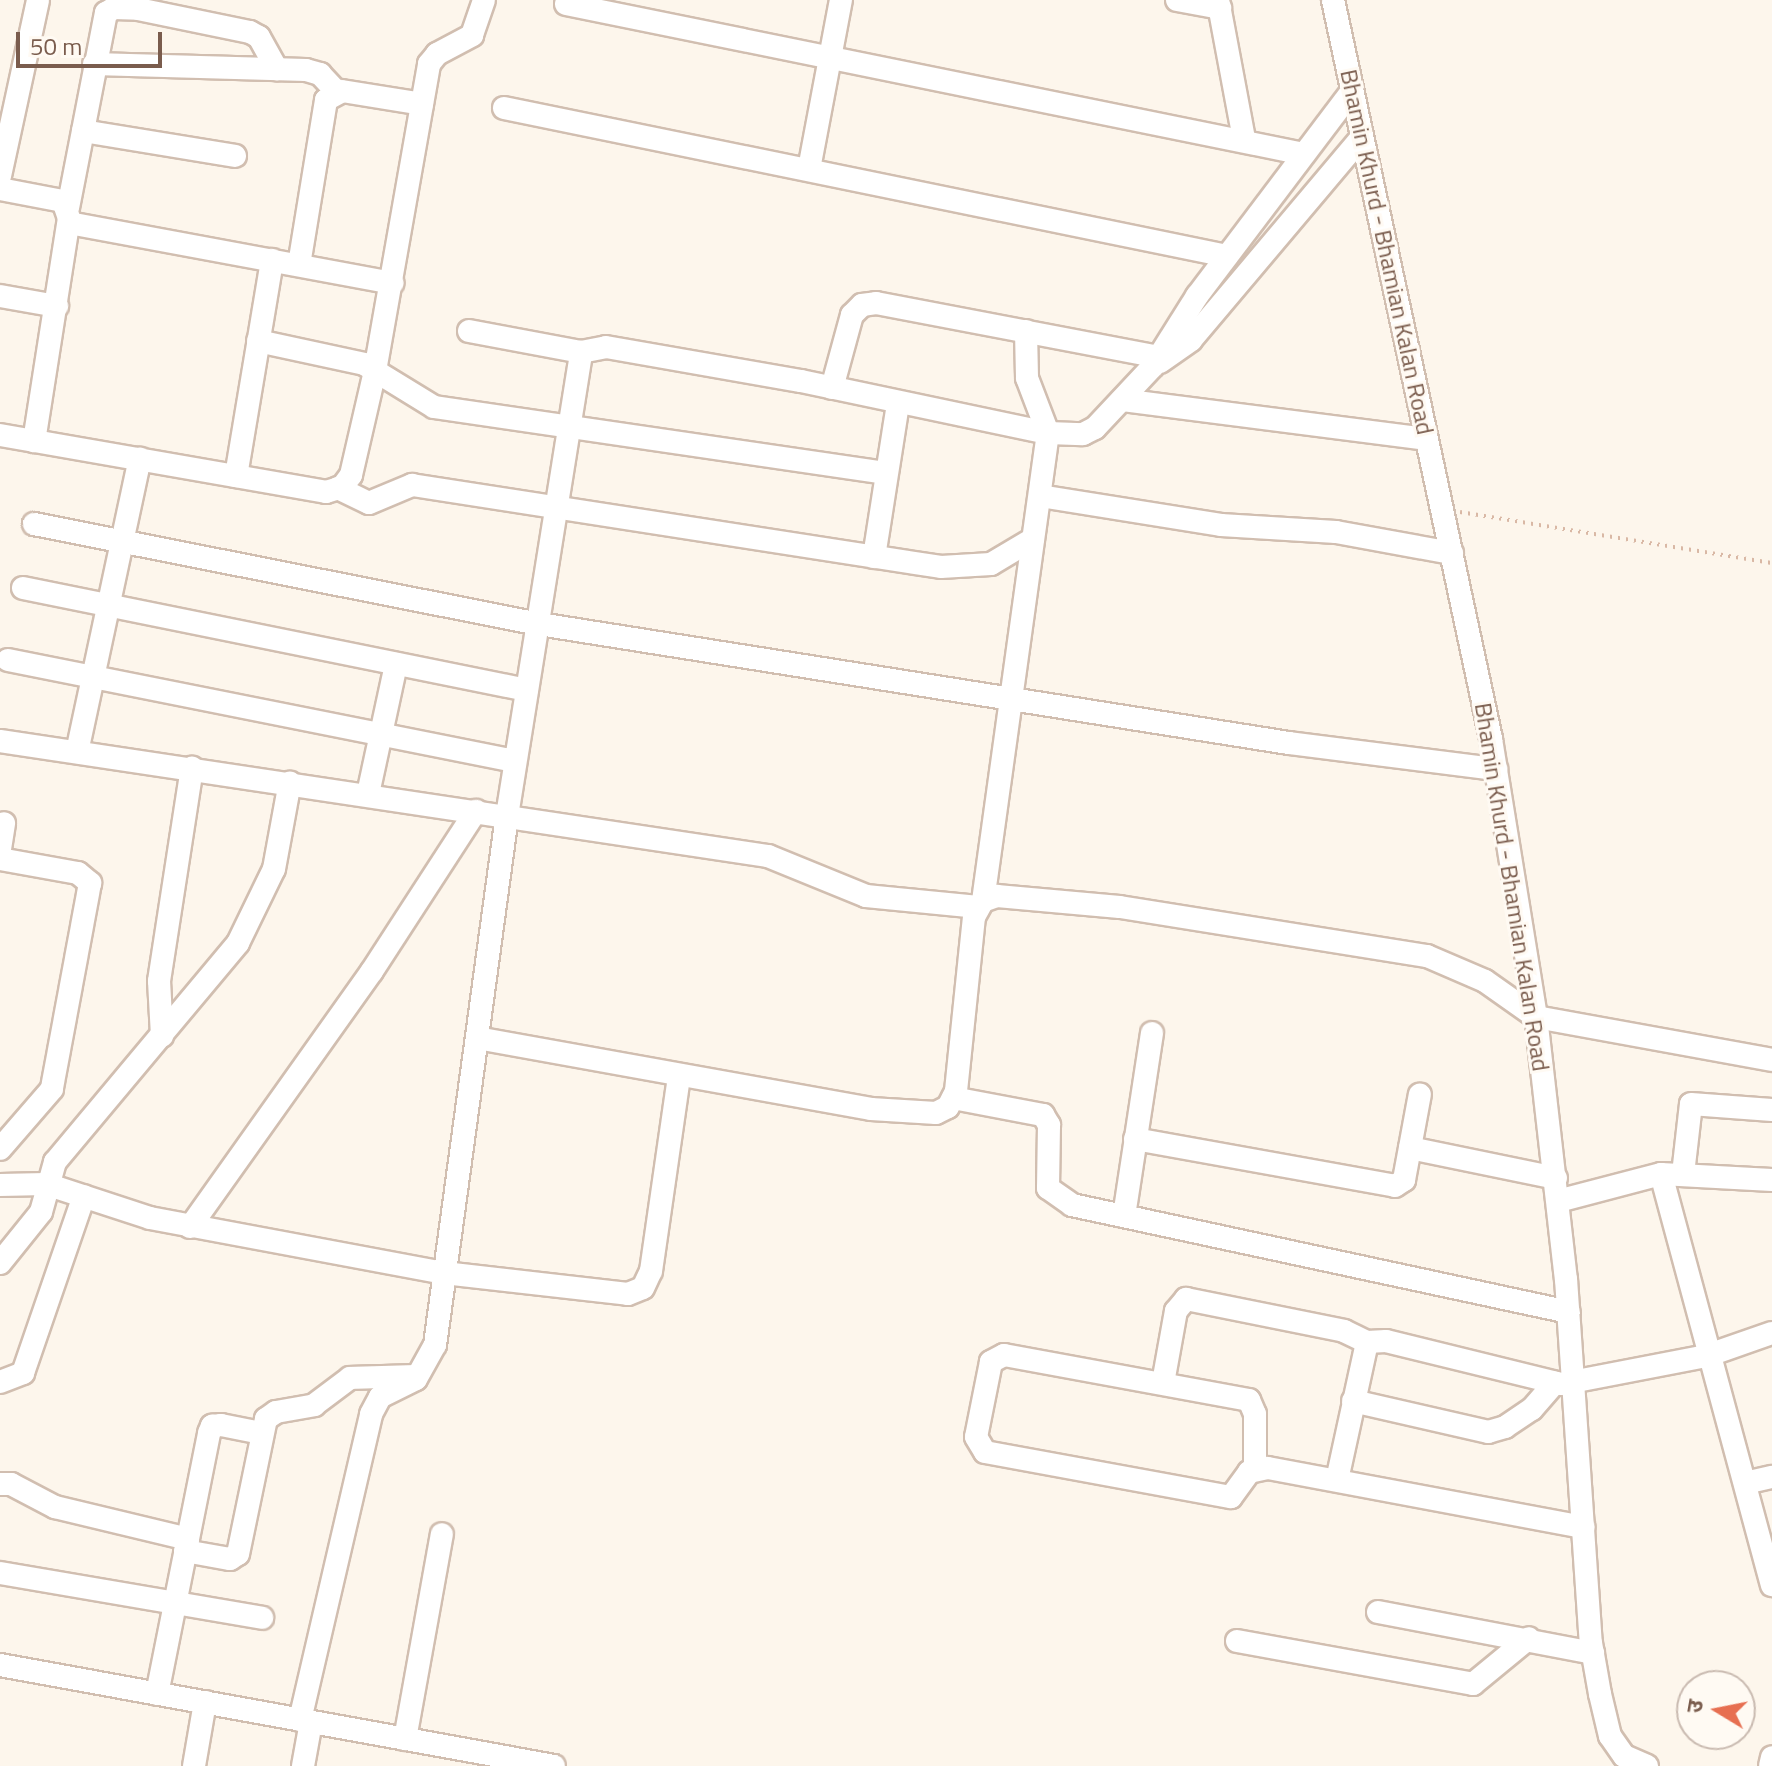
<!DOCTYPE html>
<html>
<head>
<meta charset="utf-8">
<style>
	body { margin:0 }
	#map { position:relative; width:1772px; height:1766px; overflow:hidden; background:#fdf6ec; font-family:"Titillium Web","Noto Sans Devanagari",sans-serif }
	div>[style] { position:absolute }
	.path>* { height:4px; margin-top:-2px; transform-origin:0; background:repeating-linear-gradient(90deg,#d9b8a5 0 2px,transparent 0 8px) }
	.roads { filter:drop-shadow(2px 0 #d1beb0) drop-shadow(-2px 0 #d1beb0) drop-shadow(0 2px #d1beb0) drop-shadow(0 -2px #d1beb0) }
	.minor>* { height:22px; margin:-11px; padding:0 11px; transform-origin:11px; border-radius:11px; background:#fff }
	span { translate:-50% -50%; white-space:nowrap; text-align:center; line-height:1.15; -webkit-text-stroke:6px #fffaf3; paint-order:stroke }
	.street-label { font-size:24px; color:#7a5c4d }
	.north { position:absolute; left:1676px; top:1670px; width:80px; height:80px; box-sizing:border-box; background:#fffaf3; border:2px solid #cabbb1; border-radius:50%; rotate:280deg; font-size:22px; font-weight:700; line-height:32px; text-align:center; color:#7a5c4d }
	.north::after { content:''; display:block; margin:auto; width:28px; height:36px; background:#e76f51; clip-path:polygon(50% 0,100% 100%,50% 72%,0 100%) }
	.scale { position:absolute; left:16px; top:32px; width:146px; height:36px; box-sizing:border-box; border:4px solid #7a5c4d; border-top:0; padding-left:10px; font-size:24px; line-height:28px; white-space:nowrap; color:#7a5c4d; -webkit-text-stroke:6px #fffaf3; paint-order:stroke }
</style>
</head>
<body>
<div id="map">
	<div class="path">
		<i style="left:1460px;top:512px;width:316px;rotate:9.3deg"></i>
	</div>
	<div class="roads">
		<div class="minor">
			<i style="left:1177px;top:0;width:44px;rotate:10.5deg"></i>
			<i style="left:1218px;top:0;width:141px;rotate:79.4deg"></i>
			<i style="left:1333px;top:0;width:756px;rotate:77.93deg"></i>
			<i style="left:1491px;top:739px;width:282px;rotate:80.8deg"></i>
			<i style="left:1536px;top:1017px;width:264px;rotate:83.5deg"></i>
			<i style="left:1566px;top:1279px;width:365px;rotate:86.1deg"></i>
			<i style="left:1591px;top:1643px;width:52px;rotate:80deg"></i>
			<i style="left:1600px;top:1694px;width:43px;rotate:76.6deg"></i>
			<i style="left:1610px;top:1736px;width:24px;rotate:55deg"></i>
			<i style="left:1624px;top:1756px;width:25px;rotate:23deg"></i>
			<i style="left:566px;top:4px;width:753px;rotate:11.49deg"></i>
			<i style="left:94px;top:64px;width:212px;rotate:1.6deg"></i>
			<i style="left:306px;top:70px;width:15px;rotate:16deg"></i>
			<i style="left:320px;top:74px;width:25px;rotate:47deg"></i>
			<i style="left:504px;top:108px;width:738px;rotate:11.57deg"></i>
			<i style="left:83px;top:131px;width:154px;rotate:9.3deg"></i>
			<i style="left:809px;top:169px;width:172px;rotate:-79.3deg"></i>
			<i style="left:0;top:176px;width:180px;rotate:-77.8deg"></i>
			<i style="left:0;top:189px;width:64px;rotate:10.8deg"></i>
			<i style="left:63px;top:201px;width:18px;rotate:71deg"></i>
			<i style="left:69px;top:218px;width:226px;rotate:98.9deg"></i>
			<i style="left:68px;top:208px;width:199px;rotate:-79deg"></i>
			<i style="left:106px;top:13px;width:9px;rotate:-32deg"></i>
			<i style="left:114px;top:8px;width:24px;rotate:2deg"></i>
			<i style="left:138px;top:9px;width:114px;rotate:11.6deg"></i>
			<i style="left:250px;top:32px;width:10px;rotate:29deg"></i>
			<i style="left:259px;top:37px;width:37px;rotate:61deg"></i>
			<i style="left:69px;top:223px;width:329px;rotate:10.5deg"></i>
			<i style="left:299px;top:265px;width:167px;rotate:-80.7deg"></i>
			<i style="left:326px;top:100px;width:18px;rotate:-29deg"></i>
			<i style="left:342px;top:91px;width:81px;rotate:9.2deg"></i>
			<i style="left:0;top:296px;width:58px;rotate:10deg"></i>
			<i style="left:469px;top:331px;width:114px;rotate:10.6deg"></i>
			<i style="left:258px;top:341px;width:108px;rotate:12.2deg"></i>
			<i style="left:364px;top:364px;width:82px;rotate:31.6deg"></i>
			<i style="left:434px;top:407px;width:455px;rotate:8.3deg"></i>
			<i style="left:1160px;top:362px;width:38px;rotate:-35deg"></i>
			<i style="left:1191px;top:340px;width:265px;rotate:-49.9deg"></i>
			<i style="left:832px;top:388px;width:76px;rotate:-74.7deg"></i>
			<i style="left:852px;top:315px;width:14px;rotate:-45deg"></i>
			<i style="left:862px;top:305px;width:14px;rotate:-8deg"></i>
			<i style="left:876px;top:303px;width:287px;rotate:10.8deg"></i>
			<i style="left:1122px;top:400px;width:307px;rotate:7.3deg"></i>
			<i style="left:0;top:435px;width:331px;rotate:9.9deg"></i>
			<i style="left:326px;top:492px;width:17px;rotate:-17deg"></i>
			<i style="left:342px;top:487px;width:15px;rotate:-53deg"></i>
			<i style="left:351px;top:475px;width:107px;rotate:-77deg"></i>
			<i style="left:375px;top:371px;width:312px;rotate:-80deg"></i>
			<i style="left:429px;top:64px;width:13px;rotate:-51deg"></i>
			<i style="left:437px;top:54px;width:40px;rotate:-28deg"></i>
			<i style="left:472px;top:35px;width:37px;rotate:-71deg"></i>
			<i style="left:236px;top:476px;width:219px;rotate:-80.5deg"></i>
			<i style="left:338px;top:488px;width:34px;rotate:26deg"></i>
			<i style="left:369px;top:503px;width:47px;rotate:-22.7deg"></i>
			<i style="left:412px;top:485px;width:535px;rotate:8.81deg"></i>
			<i style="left:941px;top:567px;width:50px;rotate:-3.4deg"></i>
			<i style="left:991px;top:564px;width:49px;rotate:-30.8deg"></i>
			<i style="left:1040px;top:496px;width:183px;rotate:9.1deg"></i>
			<i style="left:1221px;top:525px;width:115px;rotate:3.5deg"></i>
			<i style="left:1336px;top:532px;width:118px;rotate:10.3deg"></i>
			<i style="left:34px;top:524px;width:515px;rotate:11.2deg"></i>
			<i style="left:539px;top:624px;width:759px;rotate:9.02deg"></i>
			<i style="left:1289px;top:743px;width:209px;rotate:7.2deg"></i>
			<i style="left:874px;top:557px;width:156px;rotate:-81.1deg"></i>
			<i style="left:23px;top:588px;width:514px;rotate:11.44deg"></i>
			<i style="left:8px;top:660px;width:517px;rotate:11.27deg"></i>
			<i style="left:0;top:741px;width:777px;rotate:8.52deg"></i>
			<i style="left:768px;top:856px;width:106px;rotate:22.2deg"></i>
			<i style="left:866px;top:896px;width:113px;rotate:5.6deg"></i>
			<i style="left:77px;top:752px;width:300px;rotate:-77.9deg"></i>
			<i style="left:368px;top:794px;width:133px;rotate:-77.8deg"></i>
			<i style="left:0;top:849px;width:26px;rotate:-81deg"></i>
			<i style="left:0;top:859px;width:79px;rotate:10.2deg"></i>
			<i style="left:78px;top:873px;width:16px;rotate:40deg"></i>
			<i style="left:90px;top:883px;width:209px;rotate:100.5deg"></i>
			<i style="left:52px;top:1089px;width:79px;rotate:130.9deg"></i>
			<i style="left:983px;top:901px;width:472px;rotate:-82.1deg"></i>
			<i style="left:1048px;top:433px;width:59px;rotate:-110.9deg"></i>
			<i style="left:1027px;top:378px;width:47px;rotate:-91.2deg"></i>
			<i style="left:162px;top:1036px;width:55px;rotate:-93.1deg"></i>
			<i style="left:159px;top:981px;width:216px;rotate:-81.2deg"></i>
			<i style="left:477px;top:1038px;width:400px;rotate:10.2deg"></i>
			<i style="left:871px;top:1109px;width:65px;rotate:3.5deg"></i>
			<i style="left:936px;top:1113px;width:13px;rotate:-27deg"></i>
			<i style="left:948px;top:1107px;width:18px;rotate:-63deg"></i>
			<i style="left:956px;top:1091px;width:175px;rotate:-84.1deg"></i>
			<i style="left:974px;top:917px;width:18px;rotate:-61deg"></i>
			<i style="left:983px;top:901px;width:15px;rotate:-20deg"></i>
			<i style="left:997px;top:896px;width:123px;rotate:5.1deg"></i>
			<i style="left:1120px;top:907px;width:311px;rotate:9.1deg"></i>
			<i style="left:1427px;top:956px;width:63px;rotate:23.3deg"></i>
			<i style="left:1485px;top:981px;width:62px;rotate:35.2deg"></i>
			<i style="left:1536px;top:1017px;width:240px;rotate:10.3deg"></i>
			<i style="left:953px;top:1098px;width:92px;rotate:10.7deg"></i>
			<i style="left:1043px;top:1115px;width:12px;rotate:59deg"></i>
			<i style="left:1049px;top:1125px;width:63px;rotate:90.9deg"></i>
			<i style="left:1048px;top:1188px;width:29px;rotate:35deg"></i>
			<i style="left:1072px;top:1205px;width:508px;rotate:12.15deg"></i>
			<i style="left:1135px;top:1139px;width:264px;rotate:10.2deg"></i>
			<i style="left:1395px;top:1186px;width:11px;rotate:-34deg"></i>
			<i style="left:1404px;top:1180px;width:87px;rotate:-79.5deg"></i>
			<i style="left:1410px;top:1148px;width:149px;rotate:11.6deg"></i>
			<i style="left:1661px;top:1174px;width:426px;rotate:74.9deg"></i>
			<i style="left:1683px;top:1174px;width:70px;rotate:-83.5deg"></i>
			<i style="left:1691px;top:1104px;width:81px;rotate:4.2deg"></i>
			<i style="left:0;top:1185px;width:46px;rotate:-1.2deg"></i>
			<i style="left:46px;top:1184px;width:109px;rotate:18.1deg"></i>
			<i style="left:150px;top:1218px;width:299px;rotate:10.6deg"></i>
			<i style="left:444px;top:1273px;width:185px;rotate:6.5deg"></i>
			<i style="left:628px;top:1294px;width:16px;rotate:-22deg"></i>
			<i style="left:643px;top:1288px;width:19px;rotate:-65deg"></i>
			<i style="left:651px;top:1271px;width:197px;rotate:-81.8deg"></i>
			<i style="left:1558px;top:1201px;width:106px;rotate:-14.7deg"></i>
			<i style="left:1661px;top:1174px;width:111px;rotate:3.1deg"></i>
			<i style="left:1124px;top:1216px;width:185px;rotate:-81.3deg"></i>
			<i style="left:190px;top:1227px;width:314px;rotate:-54.6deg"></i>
			<i style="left:372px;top:971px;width:191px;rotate:-57deg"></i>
			<i style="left:0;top:1263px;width:65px;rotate:-51.2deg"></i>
			<i style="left:41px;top:1212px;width:52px;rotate:-74.4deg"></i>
			<i style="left:55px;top:1162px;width:285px;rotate:-50.1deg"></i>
			<i style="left:238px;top:943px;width:82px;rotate:-64.1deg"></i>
			<i style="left:274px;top:869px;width:88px;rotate:-79.6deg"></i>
			<i style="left:0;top:1382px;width:25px;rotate:-21deg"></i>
			<i style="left:23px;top:1373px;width:187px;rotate:-71deg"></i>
			<i style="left:1163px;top:1383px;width:73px;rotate:-79.8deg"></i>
			<i style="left:1176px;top:1311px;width:16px;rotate:-50deg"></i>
			<i style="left:1186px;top:1299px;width:161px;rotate:11.4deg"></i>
			<i style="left:1344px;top:1331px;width:25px;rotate:26deg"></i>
			<i style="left:1353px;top:1401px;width:139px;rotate:12.9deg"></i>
			<i style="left:1488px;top:1432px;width:18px;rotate:-16deg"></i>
			<i style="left:1505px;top:1427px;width:32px;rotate:-34deg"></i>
			<i style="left:1532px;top:1409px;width:35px;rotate:-49deg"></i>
			<i style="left:1255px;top:1468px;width:54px;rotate:-90deg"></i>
			<i style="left:1255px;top:1414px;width:15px;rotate:-113deg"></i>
			<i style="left:1249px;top:1400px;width:249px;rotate:-169.6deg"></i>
			<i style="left:1004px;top:1355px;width:15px;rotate:152deg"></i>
			<i style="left:991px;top:1362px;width:76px;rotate:101.3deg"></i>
			<i style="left:976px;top:1437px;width:17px;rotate:59deg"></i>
			<i style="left:985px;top:1452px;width:250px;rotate:10.4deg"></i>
			<i style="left:1231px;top:1497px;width:31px;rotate:-54deg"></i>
			<i style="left:1249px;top:1472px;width:19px;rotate:-12deg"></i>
			<i style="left:1268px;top:1468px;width:321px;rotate:10.6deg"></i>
			<i style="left:1337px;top:1480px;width:141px;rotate:-77.7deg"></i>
			<i style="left:1367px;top:1342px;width:19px;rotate:-3deg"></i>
			<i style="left:1386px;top:1341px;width:180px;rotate:13.8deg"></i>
			<i style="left:1561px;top:1384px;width:148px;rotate:-10.9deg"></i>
			<i style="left:1706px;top:1356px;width:70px;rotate:-19.2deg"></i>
			<i style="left:1745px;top:1483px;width:28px;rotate:-13deg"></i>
			<i style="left:0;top:1484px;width:11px"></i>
			<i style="left:11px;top:1484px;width:50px;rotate:27.6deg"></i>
			<i style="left:55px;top:1507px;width:137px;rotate:13.5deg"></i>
			<i style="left:185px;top:1551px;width:46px;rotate:10.1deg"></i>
			<i style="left:230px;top:1559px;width:9px;rotate:-32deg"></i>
			<i style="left:238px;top:1554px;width:138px;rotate:-78.3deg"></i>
			<i style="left:266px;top:1419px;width:12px;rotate:-35deg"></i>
			<i style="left:276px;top:1412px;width:39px;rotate:-10deg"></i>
			<i style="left:314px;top:1405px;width:45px;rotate:-36.9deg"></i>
			<i style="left:350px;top:1378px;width:64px;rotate:-1.8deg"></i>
			<i style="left:0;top:1573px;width:266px;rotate:9.7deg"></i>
			<i style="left:1378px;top:1612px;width:219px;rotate:10.8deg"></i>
			<i style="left:1237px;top:1641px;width:240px;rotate:10.3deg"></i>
			<i style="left:1473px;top:1684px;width:72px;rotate:-39.4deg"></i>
			<i style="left:0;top:1665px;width:563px;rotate:10.33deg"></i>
			<i style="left:157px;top:1694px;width:266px;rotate:-78.7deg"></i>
			<i style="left:209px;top:1433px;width:8px;rotate:-67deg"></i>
			<i style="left:212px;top:1426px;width:9px;rotate:-6deg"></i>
			<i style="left:221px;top:1425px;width:41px;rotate:11.3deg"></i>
			<i style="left:300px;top:1720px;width:314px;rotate:-76.9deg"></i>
			<i style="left:371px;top:1414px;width:19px;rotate:-62deg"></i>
			<i style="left:380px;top:1397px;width:40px;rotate:-26.6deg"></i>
			<i style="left:416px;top:1379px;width:39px;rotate:-61deg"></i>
			<i style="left:435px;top:1345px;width:534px;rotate:-82.25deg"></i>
			<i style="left:507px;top:816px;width:470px;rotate:-80.9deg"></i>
			<i style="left:581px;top:352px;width:25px;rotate:-11deg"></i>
			<i style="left:606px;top:347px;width:198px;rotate:9.9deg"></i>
			<i style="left:801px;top:381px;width:252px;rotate:11.9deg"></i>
			<i style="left:1048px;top:433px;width:35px;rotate:2deg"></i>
			<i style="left:1083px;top:434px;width:13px;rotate:-27deg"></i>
			<i style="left:1095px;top:428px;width:85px;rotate:-46.9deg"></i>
			<i style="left:1153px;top:366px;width:83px;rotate:-57.8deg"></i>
			<i style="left:1197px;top:296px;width:257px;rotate:-52.9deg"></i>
			<i style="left:405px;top:1739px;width:208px;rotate:-79.8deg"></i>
			<i style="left:194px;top:1766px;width:65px;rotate:-80.2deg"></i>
			<i style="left:303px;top:1766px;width:45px;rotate:-79.7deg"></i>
			<i style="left:1770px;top:1766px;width:9px;rotate:-77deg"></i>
		</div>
	</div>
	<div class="street-label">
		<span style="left:1387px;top:252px;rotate:78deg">Bhamin Khurd - Bhamian Kalan Road</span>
		<span style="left:1512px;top:887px;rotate:81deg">Bhamin Khurd - Bhamian Kalan Road</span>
	</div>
	<div class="north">उ</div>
	<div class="scale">50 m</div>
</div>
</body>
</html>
